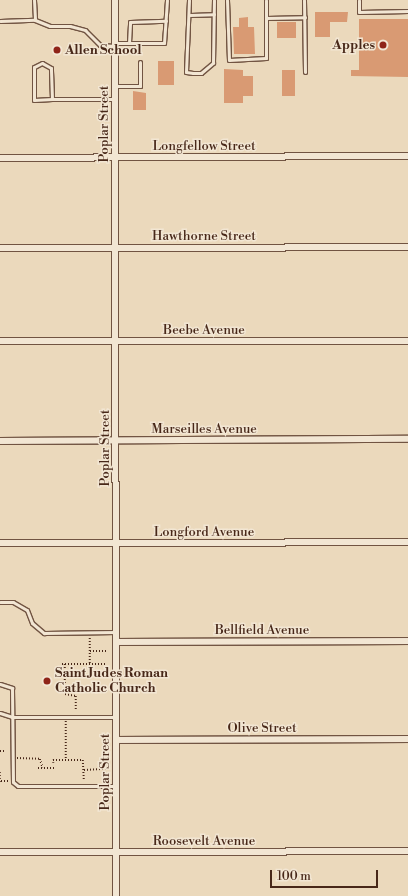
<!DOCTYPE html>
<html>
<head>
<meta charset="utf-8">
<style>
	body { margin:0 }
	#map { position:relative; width:408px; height:896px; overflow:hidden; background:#ebd9bc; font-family:"Libre Bodoni",serif }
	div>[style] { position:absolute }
	.building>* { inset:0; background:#d99a73 }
	.path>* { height:1.5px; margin-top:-0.75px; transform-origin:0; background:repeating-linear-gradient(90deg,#482819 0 1px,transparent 0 3px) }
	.roads { filter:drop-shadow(1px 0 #715442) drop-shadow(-1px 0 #715442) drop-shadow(0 1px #715442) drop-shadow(0 -1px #715442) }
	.service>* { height:3px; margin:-1.5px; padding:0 1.5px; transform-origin:1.5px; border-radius:1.5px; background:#f2e6d3 }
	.minor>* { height:6px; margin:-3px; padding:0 3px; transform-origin:3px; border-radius:3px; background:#f2e6d3 }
	.dots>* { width:11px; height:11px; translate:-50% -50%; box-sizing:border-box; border:2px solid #f2e6d3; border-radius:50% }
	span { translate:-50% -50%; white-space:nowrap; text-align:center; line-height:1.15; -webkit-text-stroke:3px #f2e6d3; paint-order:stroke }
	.poi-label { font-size:13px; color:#482819; font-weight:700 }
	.right { translate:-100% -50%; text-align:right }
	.left { translate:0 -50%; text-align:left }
	.street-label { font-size:13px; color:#482819 }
	.scale { position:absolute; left:270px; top:870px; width:108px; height:18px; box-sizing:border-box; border:2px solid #482819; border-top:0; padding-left:5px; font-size:12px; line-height:14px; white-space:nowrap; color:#482819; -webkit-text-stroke:3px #f2e6d3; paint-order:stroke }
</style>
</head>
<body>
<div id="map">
	<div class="building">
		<i style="clip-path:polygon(315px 12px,348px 12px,347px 22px,330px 22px,330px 37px,315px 37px)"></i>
		<i style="clip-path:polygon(248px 17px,248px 27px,254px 27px,255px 54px,234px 54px,233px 27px,239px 27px,239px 18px)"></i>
		<i style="clip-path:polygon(359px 19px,408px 19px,408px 77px,351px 76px,351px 70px,359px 70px)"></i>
		<i style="clip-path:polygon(277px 22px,296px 22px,296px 38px,277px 38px)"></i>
		<i style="clip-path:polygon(158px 61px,174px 61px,174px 85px,158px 85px)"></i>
		<i style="clip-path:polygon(224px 69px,243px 70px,243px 76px,253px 76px,253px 96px,243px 96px,243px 103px,224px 103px)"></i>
		<i style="clip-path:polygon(282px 70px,295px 70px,295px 96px,282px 96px)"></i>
		<i style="clip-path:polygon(133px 91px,146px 93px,146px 110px,133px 110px)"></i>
	</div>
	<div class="path">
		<i style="left:90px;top:638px;width:26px;rotate:90deg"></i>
		<i style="left:90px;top:651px;width:16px"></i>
		<i style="left:62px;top:664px;width:44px"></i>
		<i style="left:65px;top:664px;width:30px;rotate:90deg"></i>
		<i style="left:65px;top:694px;width:11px;rotate:10deg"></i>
		<i style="left:76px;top:696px;width:14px;rotate:90deg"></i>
		<i style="left:66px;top:721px;width:39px;rotate:90deg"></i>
		<i style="left:0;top:751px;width:5px"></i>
		<i style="left:17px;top:758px;width:23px;rotate:2deg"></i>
		<i style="left:40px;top:759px;width:9px;rotate:72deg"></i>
		<i style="left:53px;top:763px;width:3px;rotate:-90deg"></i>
		<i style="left:53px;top:760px;width:30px"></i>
		<i style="left:83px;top:760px;width:21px;rotate:87deg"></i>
		<i style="left:38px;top:768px;width:16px"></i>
		<i style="left:84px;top:770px;width:22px;rotate:-3deg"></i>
		<i style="left:0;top:772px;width:11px;rotate:90deg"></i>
		<i style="left:1px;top:781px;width:8px"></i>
	</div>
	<div class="roads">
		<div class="service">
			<i style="left:34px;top:0;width:20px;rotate:87deg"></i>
			<i style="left:189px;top:0;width:72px;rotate:92.4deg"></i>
			<i style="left:186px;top:72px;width:7px;rotate:8deg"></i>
			<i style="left:193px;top:73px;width:8px"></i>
			<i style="left:201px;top:73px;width:16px;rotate:-40deg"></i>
			<i style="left:213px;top:63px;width:63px;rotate:-89.1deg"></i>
			<i style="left:227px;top:0;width:60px;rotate:88.1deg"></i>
			<i style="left:229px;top:60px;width:37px;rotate:-3deg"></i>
			<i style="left:266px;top:58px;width:58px;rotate:-90deg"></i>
			<i style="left:304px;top:0;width:72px;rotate:89.2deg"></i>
			<i style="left:359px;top:0;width:12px;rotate:90deg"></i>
			<i style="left:359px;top:12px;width:49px;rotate:-1.2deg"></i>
			<i style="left:190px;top:15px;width:24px;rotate:-2deg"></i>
			<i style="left:266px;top:18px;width:39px;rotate:-1deg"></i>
			<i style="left:0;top:21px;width:35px;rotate:-2deg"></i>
			<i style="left:35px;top:20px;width:16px;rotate:22deg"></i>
			<i style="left:50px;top:26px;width:20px"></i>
			<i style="left:70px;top:26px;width:16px;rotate:15deg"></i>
			<i style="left:85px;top:30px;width:21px;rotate:45deg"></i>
			<i style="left:100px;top:45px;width:15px;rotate:4deg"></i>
			<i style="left:115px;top:43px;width:49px"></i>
			<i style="left:164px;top:43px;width:43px;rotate:-86deg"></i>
			<i style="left:129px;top:43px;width:21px;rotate:-87deg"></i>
			<i style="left:130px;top:22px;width:36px;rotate:-2deg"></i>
			<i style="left:115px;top:86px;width:25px"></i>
			<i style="left:140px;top:86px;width:24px;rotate:-90deg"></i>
			<i style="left:52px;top:99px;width:31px;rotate:-92deg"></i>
			<i style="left:51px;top:68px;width:10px;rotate:-151deg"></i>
			<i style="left:42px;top:63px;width:9px;rotate:153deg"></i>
			<i style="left:34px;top:67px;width:33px;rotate:90deg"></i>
			<i style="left:34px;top:100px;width:18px;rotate:-3deg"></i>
			<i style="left:52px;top:99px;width:63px"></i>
			<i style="left:0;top:602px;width:13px"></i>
			<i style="left:13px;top:602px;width:16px;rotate:30deg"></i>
			<i style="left:27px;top:610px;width:14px;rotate:69deg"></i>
			<i style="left:32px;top:623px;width:16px;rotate:40deg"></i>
			<i style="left:44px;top:633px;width:72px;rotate:-0.8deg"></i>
			<i style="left:0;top:684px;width:13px;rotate:18deg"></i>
			<i style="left:12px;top:688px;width:94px;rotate:89.4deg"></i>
			<i style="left:13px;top:782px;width:6px;rotate:39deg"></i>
			<i style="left:18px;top:786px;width:98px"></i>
			<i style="left:0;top:713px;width:13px;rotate:18deg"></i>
			<i style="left:12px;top:717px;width:104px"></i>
		</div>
		<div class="minor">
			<i style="left:115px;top:0;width:896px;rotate:89.94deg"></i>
			<i style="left:0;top:158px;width:408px;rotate:-0.3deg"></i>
			<i style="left:0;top:248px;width:408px;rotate:-0.1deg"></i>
			<i style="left:0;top:341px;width:408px"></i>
			<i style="left:0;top:441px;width:408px;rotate:-0.3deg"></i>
			<i style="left:0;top:543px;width:408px;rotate:-0.1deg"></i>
			<i style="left:116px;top:642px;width:292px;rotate:-0.2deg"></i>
			<i style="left:116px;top:740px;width:292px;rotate:-0.2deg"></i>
			<i style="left:0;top:852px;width:408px;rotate:-0.1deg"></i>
		</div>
	</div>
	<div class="dots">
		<i style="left:383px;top:45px;background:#8f2418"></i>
		<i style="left:57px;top:50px;background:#8f2418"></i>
		<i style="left:47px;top:681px;background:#8f2418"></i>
	</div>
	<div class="poi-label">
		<span class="right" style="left:375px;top:45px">Apples</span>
		<span class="left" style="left:65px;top:50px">Allen School</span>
		<span class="left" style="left:55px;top:681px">Saint Judes Roman<br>Catholic Church</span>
	</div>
	<div class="street-label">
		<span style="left:104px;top:124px;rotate:-90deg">Poplar Street</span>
		<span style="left:204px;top:146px">Longfellow Street</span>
		<span style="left:204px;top:236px">Hawthorne Street</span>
		<span style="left:204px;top:330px">Beebe Avenue</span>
		<span style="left:204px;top:429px">Marseilles Avenue</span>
		<span style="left:105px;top:448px;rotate:-90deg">Poplar Street</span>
		<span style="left:204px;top:532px">Longford Avenue</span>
		<span style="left:262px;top:630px">Bellfield Avenue</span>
		<span style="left:262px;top:728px">Olive Street</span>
		<span style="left:105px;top:772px;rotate:-90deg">Poplar Street</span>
		<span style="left:204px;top:841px">Roosevelt Avenue</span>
	</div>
	<div class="scale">100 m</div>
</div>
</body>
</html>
